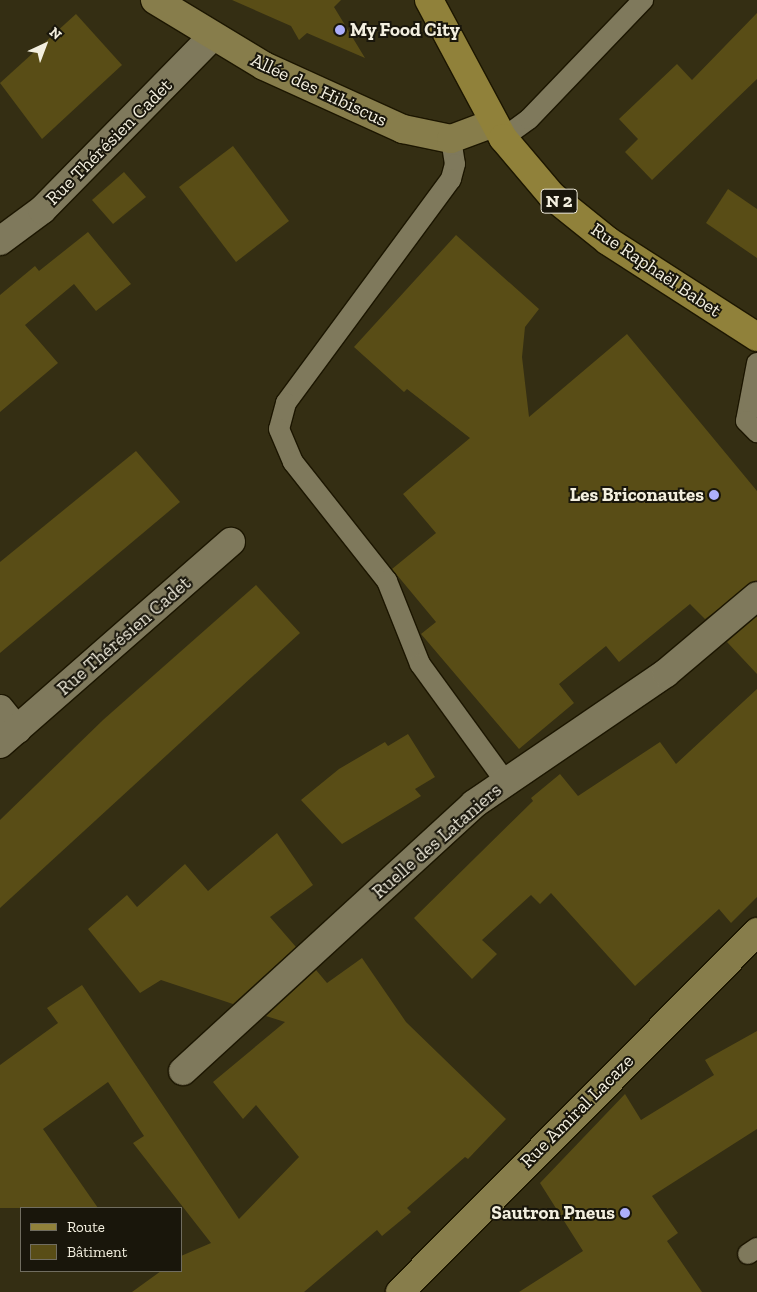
<!DOCTYPE html>
<html>
<head>
<meta charset="utf-8">
<style>
	body { margin:0 }
	#map { position:relative; width:757px; height:1292px; overflow:hidden; background:#342e13; font-family:"Zilla Slab",serif }
	div>[style] { position:absolute }
	.building>* { inset:0; background:#594d16 }
	.roads { filter:drop-shadow(1px 0 #1c1600) drop-shadow(-1px 0 #1c1600) drop-shadow(0 1px #1c1600) drop-shadow(0 -1px #1c1600) }
	.lane>* { height:20px; margin:-10px; padding:0 10px; transform-origin:10px; border-radius:10px; background:#7f795c }
	.street>* { height:28px; margin:-14px; padding:0 14px; transform-origin:14px; border-radius:14px; background:#7f795c }
	.secondary>* { height:28px; margin:-14px; padding:0 14px; transform-origin:14px; border-radius:14px; background:#877d4b }
	.primary>* { height:28px; margin:-14px; padding:0 14px; transform-origin:14px; border-radius:14px; background:#90813a }
	.dots>* { width:14px; height:14px; translate:-50% -50%; box-sizing:border-box; border:2px solid #19160b; border-radius:50% }
	span { translate:-50% -50%; white-space:nowrap; text-align:center; line-height:1.15; -webkit-text-stroke:4px #19160b; paint-order:stroke }
	.shield-label span { padding:1px 4px; background:#19160b; border:1px solid; border-radius:4px; -webkit-text-stroke-width:0 }
	.shield-label { font-size:18px; color:#f3efdf; font-weight:700 }
	.poi-label { font-size:19px; color:#f3efdf; font-weight:700 }
	.left { translate:0 -50%; text-align:left }
	.right { translate:-100% -50%; text-align:right }
	.street-label { font-size:19px; color:#f3efdf }
	.legend { position:absolute; left:20px; top:1207px; width:162px; height:65px; box-sizing:border-box; background:#19160b; border:1px solid #706d60; margin:0; padding:6px 9px; list-style:none; font-size:15px; color:#f3efdf }
	.legend li { display:flex; align-items:center; gap:10px; height:25px }
	.legend b { width:25px; border:1px solid #706d60 }
	.north { position:absolute; left:20px; top:20px; width:50px; height:50px; -webkit-text-stroke:4px #19160b; paint-order:stroke; rotate:43deg; font-size:14px; font-weight:700; line-height:20px; text-align:center; color:#f3efdf }
	.north::after { content:''; display:block; margin:auto; width:18px; height:22px; background:#f3efdf; clip-path:polygon(50% 0,100% 100%,50% 72%,0 100%) }
</style>
</head>
<body>
<div id="map">
	<div class="building">
		<i style="clip-path:polygon(232px 0,341px 0,334px 7px,365px 58px,307px 33px,299px 40px,291px 26px)"></i>
		<i style="clip-path:polygon(757px 13px,757px 79px,652px 180px,625px 152px,638px 139px,619px 119px,677px 64px,692px 80px)"></i>
		<i style="clip-path:polygon(76px 14px,122px 65px,42px 139px,0 83px)"></i>
		<i style="clip-path:polygon(233px 146px,289px 221px,236px 262px,179px 187px)"></i>
		<i style="clip-path:polygon(124px 172px,146px 197px,113px 224px,92px 200px)"></i>
		<i style="clip-path:polygon(728px 189px,757px 209px,757px 258px,706px 223px)"></i>
		<i style="clip-path:polygon(88px 232px,131px 284px,96px 311px,74px 284px,25px 325px,58px 363px,0 412px,0 295px,35px 266px,39px 271px)"></i>
		<i style="clip-path:polygon(456px 235px,539px 309px,525px 327px,522px 357px,529px 417px,627px 334px,757px 491px,757px 581px,705px 619px,690px 604px,619px 662px,606px 646px,559px 684px,574px 703px,519px 749px,421px 634px,436px 622px,392px 569px,436px 533px,403px 494px,470px 438px,407px 389px,404px 392px,354px 347px)"></i>
		<i style="clip-path:polygon(136px 451px,180px 502px,0 653px,0 562px)"></i>
		<i style="clip-path:polygon(256px 585px,300px 633px,0 908px,0 820px,103px 720px)"></i>
		<i style="clip-path:polygon(757px 616px,757px 674px,727px 642px)"></i>
		<i style="clip-path:polygon(757px 689px,757px 897px,731px 923px,719px 909px,635px 986px,551px 893px,540px 904px,531px 895px,482px 940px,497px 954px,472px 979px,414px 918px,533px 801px,531px 798px,560px 774px,578px 796px,660px 742px,676px 764px)"></i>
		<i style="clip-path:polygon(408px 734px,435px 777px,415px 789px,421px 796px,342px 844px,301px 800px,339px 769px,385px 742px,388px 746px)"></i>
		<i style="clip-path:polygon(277px 833px,313px 885px,270px 917px,296px 947px,233px 1004px,161px 980px,140px 993px,88px 929px,127px 895px,137px 907px,185px 864px,208px 891px)"></i>
		<i style="clip-path:polygon(362px 958px,406px 1022px,506px 1119px,468px 1159px,465px 1157px,407px 1208px,411px 1212px,382px 1236px,377px 1230px,304px 1292px,132px 1292px,161px 1271px,181px 1271px,181px 1256px,211px 1243px,133px 1143px,144px 1136px,108px 1082px,43px 1129px,98px 1208px,0 1208px,0 1065px,58px 1023px,47px 1008px,82px 985px,239px 1219px,299px 1157px,256px 1105px,243px 1119px,213px 1082px,285px 1022px,266px 1016px,316px 970px,327px 983px)"></i>
		<i style="clip-path:polygon(757px 1031px,757px 1129px,652px 1196px,678px 1233px,667px 1241px,702px 1292px,519px 1292px,583px 1251px,540px 1183px,625px 1094px,641px 1120px,714px 1075px,705px 1060px)"></i>
	</div>
	<div class="roads">
		<div class="lane">
			<i style="left:503px;top:138px;width:32px;rotate:-36deg"></i>
			<i style="left:529px;top:119px;width:165px;rotate:-46.2deg"></i>
			<i style="left:451px;top:139px;width:25px;rotate:81deg"></i>
			<i style="left:455px;top:164px;width:16px;rotate:105deg"></i>
			<i style="left:451px;top:179px;width:278px;rotate:126.4deg"></i>
			<i style="left:286px;top:403px;width:27px;rotate:105deg"></i>
			<i style="left:279px;top:429px;width:36px;rotate:67deg"></i>
			<i style="left:293px;top:462px;width:152px;rotate:51.7deg"></i>
			<i style="left:387px;top:581px;width:89px;rotate:68.3deg"></i>
			<i style="left:420px;top:664px;width:145px;rotate:54deg"></i>
			<i style="left:757px;top:363px;width:59px;rotate:100.7deg"></i>
			<i style="left:746px;top:421px;width:16px;rotate:45deg"></i>
			<i style="left:748px;top:1254px;width:11px;rotate:-34deg"></i>
		</div>
		<div class="street">
			<i style="left:0;top:241px;width:52px;rotate:-36.4deg"></i>
			<i style="left:42px;top:210px;width:243px;rotate:-45.5deg"></i>
			<i style="left:0;top:709px;width:27px;rotate:51deg"></i>
			<i style="left:0;top:744px;width:307px;rotate:-41.2deg"></i>
			<i style="left:183px;top:1071px;width:395px;rotate:-42.5deg"></i>
			<i style="left:474px;top:804px;width:232px;rotate:-34.3deg"></i>
			<i style="left:666px;top:673px;width:119px;rotate:-40.2deg"></i>
		</div>
		<div class="secondary">
			<i style="left:155px;top:0;width:127px;rotate:31.2deg"></i>
			<i style="left:264px;top:66px;width:153px;rotate:24.4deg"></i>
			<i style="left:403px;top:129px;width:49px;rotate:11.8deg"></i>
			<i style="left:451px;top:139px;width:46px;rotate:-20.4deg"></i>
			<i style="left:400px;top:1292px;width:507px;rotate:-45.24deg"></i>
		</div>
		<div class="primary">
			<i style="left:429px;top:0;width:157px;rotate:61.8deg"></i>
			<i style="left:503px;top:138px;width:76px;rotate:49.8deg"></i>
			<i style="left:552px;top:196px;width:72px;rotate:38.8deg"></i>
			<i style="left:608px;top:241px;width:177px;rotate:32.8deg"></i>
		</div>
	</div>
	<div class="dots">
		<i style="left:340px;top:30px;background:#adaffb"></i>
		<i style="left:714px;top:495px;background:#adaffb"></i>
		<i style="left:625px;top:1213px;background:#adaffb"></i>
	</div>
	<div class="shield-label">
		<span style="left:559px;top:201px">N 2</span>
	</div>
	<div class="poi-label">
		<span class="left" style="left:350px;top:30px">My Food City</span>
		<span class="right" style="left:704px;top:495px">Les Briconautes</span>
		<span class="right" style="left:615px;top:1213px">Sautron Pneus</span>
	</div>
	<div class="street-label">
		<span style="left:319px;top:90px;rotate:25deg">Allée des Hibiscus</span>
		<span style="left:109px;top:142px;rotate:-45deg">Rue Thérésien Cadet</span>
		<span style="left:656px;top:270px;rotate:34deg">Rue Raphaël Babet</span>
		<span style="left:124px;top:636px;rotate:-41deg">Rue Thérésien Cadet</span>
		<span style="left:437px;top:841px;rotate:-41deg">Ruelle des Lataniers</span>
		<span style="left:577px;top:1111px;rotate:-45deg">Rue Amiral Lacaze</span>
	</div>
	<ul class="legend">
	<li><b style="height:6px;background:#90813a"></b>Route</li>
	<li><b style="height:14px;background:#594d16"></b>Bâtiment</li>
	</ul>
	<div class="north">N</div>
</div>
</body>
</html>
